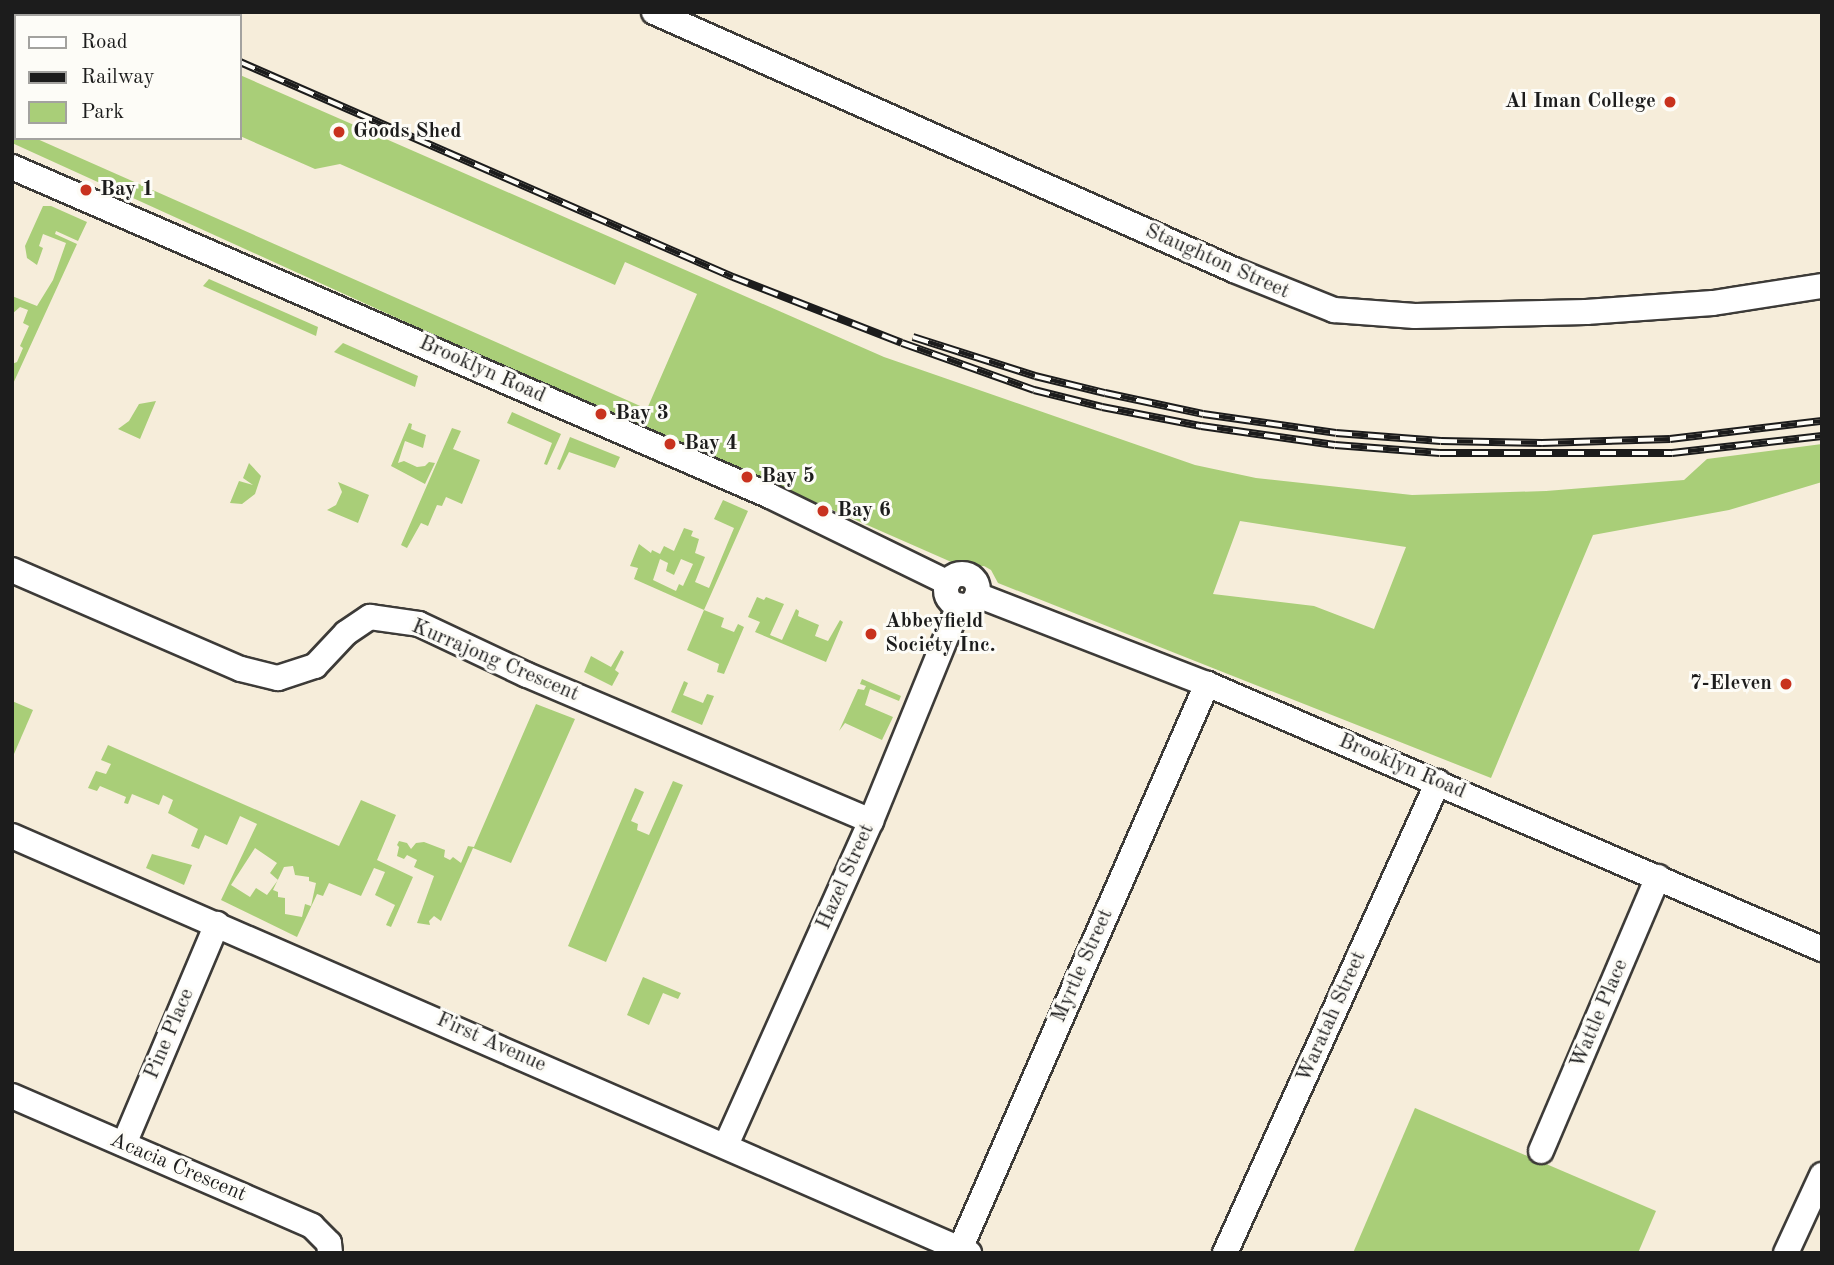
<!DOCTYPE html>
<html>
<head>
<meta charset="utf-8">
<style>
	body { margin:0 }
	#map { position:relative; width:1834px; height:1265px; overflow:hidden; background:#f6edda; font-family:"Old Standard TT",serif }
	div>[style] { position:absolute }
	.green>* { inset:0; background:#a9ce78 }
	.roads { filter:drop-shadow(2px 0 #3d3b38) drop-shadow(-2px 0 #3d3b38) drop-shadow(0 2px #3d3b38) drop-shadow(0 -2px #3d3b38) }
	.minor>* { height:24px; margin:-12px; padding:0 12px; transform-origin:12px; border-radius:12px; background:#fff }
	.minor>.ring { margin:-12px; padding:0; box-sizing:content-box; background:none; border:24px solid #fff; border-radius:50% }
	.rail>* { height:8px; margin-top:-4px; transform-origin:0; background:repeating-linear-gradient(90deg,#fdfcf7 0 16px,#1c1c1c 0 32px); box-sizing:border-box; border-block:2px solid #1c1c1c }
	.dots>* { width:19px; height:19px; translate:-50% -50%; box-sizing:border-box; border:4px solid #fdfcf7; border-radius:50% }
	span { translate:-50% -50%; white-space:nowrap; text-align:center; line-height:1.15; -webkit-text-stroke:6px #fdfcf7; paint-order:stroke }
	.poi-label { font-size:21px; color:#1c1c1c; font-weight:700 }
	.right { translate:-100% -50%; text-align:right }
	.left { translate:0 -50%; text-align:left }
	.street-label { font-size:21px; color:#1c1c1c }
	.frame { position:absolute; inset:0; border:14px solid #1c1c1c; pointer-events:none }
	.legend { position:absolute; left:14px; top:14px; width:228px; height:126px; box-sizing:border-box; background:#fdfcf7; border:2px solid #a3a29f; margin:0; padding:9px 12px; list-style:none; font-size:21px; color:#1c1c1c }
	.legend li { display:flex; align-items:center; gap:14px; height:35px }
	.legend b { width:35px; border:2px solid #a3a29f }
</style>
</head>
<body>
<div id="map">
	<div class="green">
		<i style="clip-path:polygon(12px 12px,95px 12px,103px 16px,16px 16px,16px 77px,12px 85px)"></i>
		<i style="clip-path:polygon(evenodd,240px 75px,884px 357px,1195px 465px,1256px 478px,1412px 495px,1546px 491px,1684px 480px,1707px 459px,1822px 444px,1822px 482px,1729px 510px,1593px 535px,1491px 778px,998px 583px,991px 570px,984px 566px,965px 568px,430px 333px,12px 143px,12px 128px,16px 130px,16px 138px,35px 138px,647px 409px,697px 294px,625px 262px,615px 285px,340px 164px,315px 169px,240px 136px,240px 75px,1240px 521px,1406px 547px,1374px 629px,1314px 606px,1213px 594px,1240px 521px)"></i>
		<i style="clip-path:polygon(43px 206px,51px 206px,87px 222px,78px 241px,56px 231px,55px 234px,77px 244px,12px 386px,12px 364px,17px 362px,23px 348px,20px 346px,29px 326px,23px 323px,28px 310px,20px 307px,12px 314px,12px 296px,37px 306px,53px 280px,66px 243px,43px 234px,39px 246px,43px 248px,37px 265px,27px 258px,25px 246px)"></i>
		<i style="clip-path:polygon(209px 279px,318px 327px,316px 336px,203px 286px)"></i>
		<i style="clip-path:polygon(343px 343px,418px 376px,415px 387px,334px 352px)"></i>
		<i style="clip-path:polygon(156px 401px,140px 439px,118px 429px,129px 421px,139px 404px)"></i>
		<i style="clip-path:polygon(512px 412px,561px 434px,547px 465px,544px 464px,552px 443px,507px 423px)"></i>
		<i style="clip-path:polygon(409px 423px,412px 424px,411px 429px,426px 435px,423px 448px,405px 441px,398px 463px,404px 461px,417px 467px,425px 466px,429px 462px,435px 463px,425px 484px,391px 466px)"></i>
		<i style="clip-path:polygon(452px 428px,461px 431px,453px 449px,480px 460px,462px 504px,446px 497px,442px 506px,437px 505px,428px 526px,421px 523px,407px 548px,401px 545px)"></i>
		<i style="clip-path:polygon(570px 437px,620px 457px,615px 468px,569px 452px,560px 470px,557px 469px)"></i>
		<i style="clip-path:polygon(249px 463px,261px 476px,255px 494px,242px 504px,230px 503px,239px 481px,253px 485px,243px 478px)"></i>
		<i style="clip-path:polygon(338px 482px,369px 495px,358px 523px,327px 510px,336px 505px,342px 492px)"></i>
		<i style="clip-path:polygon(evenodd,723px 500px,748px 511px,704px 610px,724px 618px,721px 627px,734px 632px,738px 624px,744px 627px,724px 674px,717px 672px,719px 664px,687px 650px,704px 610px,634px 579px,638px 568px,630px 566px,639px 544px,651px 553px,652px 550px,660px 554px,664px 546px,674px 551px,684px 528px,693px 531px,691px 536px,699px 539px,695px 553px,705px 557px,695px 582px,709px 588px,734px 528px,714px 519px,723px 500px,660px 559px,668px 563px,666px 571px,674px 575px,681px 559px,693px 564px,683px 586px,679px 584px,676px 591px,653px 580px,660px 559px)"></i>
		<i style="clip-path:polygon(757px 597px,764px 600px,766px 597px,784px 604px,770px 635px,782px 640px,796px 609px,799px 611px,798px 616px,819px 625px,815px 636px,828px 641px,840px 620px,843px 622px,826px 662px,755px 632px,760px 622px,748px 617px)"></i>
		<i style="clip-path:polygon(621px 650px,624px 652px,615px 670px,619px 673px,612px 686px,584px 672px,591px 656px,611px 667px)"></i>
		<i style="clip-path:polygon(862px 679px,901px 696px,899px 701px,870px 689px,865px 705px,893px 717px,882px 740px,845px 723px,839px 731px,858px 689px,864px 690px,866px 686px,860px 684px)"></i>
		<i style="clip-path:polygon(684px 681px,688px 683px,683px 695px,703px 703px,707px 694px,714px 696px,702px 725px,671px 712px)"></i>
		<i style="clip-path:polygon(12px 701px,33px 710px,14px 754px,12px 754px)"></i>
		<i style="clip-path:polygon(536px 704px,575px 719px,511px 863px,473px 848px,441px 921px,434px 916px,429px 921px,430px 925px,417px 923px,434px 876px,414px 867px,417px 860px,407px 855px,404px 859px,397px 856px,399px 847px,397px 845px,399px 841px,407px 843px,411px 849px,416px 843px,424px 842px,445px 850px,444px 857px,450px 860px,453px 857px,461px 863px,468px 846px,474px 847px)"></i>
		<i style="clip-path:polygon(evenodd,108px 745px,339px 846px,361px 800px,396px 815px,377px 860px,413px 877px,391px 927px,386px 925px,395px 905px,375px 895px,385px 872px,374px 868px,361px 896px,329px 883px,323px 896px,317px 894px,297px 937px,221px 900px,257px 824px,240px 816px,227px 845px,205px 835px,199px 849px,191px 846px,198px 829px,168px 813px,173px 800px,163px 795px,159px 805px,132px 794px,128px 804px,124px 803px,126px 797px,100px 786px,97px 791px,88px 788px,96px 771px,106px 774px,111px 764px,101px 760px,108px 745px,255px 848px,277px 863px,270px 873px,278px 880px,267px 895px,256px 888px,250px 897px,231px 885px,255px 848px,108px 745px,293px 866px,295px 875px,309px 877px,309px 881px,316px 883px,311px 906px,305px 904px,302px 917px,285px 914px,285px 898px,278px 897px,278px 892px,273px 890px,284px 867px,293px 866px)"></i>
		<i style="clip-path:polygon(673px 781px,683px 785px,606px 962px,568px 946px,635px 788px,644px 792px,631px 821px,638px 824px,637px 830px,649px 835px)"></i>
		<i style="clip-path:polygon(152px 854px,192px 865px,184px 885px,146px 868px)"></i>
		<i style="clip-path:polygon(643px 977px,681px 993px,678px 999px,663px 993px,649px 1025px,627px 1015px)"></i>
		<i style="clip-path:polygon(1415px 1108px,1656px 1211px,1638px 1253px,1353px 1253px)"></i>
	</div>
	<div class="roads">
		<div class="minor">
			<i style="left:654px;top:12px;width:635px;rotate:23.98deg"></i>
			<i style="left:1234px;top:270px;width:108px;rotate:21.8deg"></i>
			<i style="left:1334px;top:310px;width:81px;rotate:4.2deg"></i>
			<i style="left:1415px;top:316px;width:171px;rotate:-1.3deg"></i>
			<i style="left:1586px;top:312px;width:127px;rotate:-4.1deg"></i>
			<i style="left:1713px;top:303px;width:110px;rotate:-8.9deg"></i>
			<i style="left:12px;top:167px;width:826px;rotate:23.46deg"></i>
			<i style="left:770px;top:496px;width:198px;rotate:26deg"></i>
			<i style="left:12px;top:570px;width:249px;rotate:23.4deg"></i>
			<i style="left:241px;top:669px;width:38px;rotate:14deg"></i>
			<i style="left:278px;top:678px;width:39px;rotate:-18deg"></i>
			<i style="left:315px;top:666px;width:45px;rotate:-46.8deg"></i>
			<i style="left:346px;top:633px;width:29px;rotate:-34deg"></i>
			<i style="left:370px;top:617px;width:49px;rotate:8.1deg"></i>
			<i style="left:419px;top:624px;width:119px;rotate:25.3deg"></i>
			<i style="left:527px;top:675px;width:374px;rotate:23deg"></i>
			<i class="ring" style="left:946px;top:574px;width:8px;height:8px"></i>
			<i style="left:977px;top:595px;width:247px;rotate:21.2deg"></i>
			<i style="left:1207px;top:684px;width:670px;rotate:23.31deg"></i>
			<i style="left:12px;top:836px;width:1044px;rotate:23.54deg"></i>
			<i style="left:12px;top:1096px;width:327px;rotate:23.4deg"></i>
			<i style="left:312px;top:1226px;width:24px;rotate:45deg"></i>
			<i style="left:329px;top:1243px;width:10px;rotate:84deg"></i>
			<i style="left:124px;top:1144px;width:239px;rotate:-67.1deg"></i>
			<i style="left:726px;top:1145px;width:355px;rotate:-65.9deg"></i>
			<i style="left:871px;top:821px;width:233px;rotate:-67.8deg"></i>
			<i style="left:1541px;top:1151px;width:298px;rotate:-66.9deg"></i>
			<i style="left:960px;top:1249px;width:617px;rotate:-66.39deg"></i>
			<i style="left:1225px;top:1253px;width:517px;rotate:-65.67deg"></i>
			<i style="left:1786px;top:1253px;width:86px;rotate:-65.2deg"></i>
		</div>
	</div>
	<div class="rail">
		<i style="left:127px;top:12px;width:9px;rotate:27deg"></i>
		<i style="left:149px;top:12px;width:9px;rotate:27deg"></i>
		<i style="left:240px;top:62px;width:538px;rotate:23.56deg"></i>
		<i style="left:733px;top:277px;width:181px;rotate:21.3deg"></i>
		<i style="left:902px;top:343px;width:140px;rotate:19.6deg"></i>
		<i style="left:1034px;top:390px;width:70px;rotate:14deg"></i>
		<i style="left:1102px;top:407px;width:101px;rotate:10.9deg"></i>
		<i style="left:1201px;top:426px;width:135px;rotate:8.1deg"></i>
		<i style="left:1335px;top:445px;width:105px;rotate:4.4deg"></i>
		<i style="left:1440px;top:453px;width:232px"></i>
		<i style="left:1672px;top:453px;width:151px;rotate:-6.5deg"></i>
		<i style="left:913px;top:337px;width:128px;rotate:17.7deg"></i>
		<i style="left:1035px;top:376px;width:72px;rotate:13.7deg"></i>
		<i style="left:1105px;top:393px;width:100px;rotate:12.1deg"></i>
		<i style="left:1203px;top:414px;width:134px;rotate:8.1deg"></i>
		<i style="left:1336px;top:433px;width:105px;rotate:4.4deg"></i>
		<i style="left:1441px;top:441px;width:101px;rotate:1.1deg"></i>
		<i style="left:1542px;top:443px;width:128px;rotate:-1.8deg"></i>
		<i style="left:1670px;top:439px;width:153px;rotate:-6.8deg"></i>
	</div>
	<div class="dots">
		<i style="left:1670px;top:102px;background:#c8321e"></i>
		<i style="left:339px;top:132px;background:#c8321e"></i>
		<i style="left:86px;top:190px;background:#c8321e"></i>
		<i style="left:601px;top:414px;background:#c8321e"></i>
		<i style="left:670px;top:444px;background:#c8321e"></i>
		<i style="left:747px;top:477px;background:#c8321e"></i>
		<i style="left:823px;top:511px;background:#c8321e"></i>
		<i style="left:871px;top:634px;background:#c8321e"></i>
		<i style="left:1786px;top:684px;background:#c8321e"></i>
	</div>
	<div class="poi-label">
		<span class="right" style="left:1656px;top:102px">Al Iman College</span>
		<span class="left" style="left:353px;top:132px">Goods Shed</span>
		<span class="left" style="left:100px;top:190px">Bay 1</span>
		<span class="left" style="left:615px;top:414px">Bay 3</span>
		<span class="left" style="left:684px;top:444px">Bay 4</span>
		<span class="left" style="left:761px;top:477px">Bay 5</span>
		<span class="left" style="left:837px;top:511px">Bay 6</span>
		<span class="left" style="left:885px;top:634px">Abbeyfield<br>Society Inc.</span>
		<span class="right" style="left:1772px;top:684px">7-Eleven</span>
	</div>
	<div class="street-label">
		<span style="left:1217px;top:262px;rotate:24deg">Staughton Street</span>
		<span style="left:482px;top:370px;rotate:24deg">Brooklyn Road</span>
		<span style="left:495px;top:661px;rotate:23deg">Kurrajong Crescent</span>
		<span style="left:1402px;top:767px;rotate:23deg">Brooklyn Road</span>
		<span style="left:846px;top:877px;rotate:-66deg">Hazel Street</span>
		<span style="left:1083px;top:966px;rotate:-66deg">Myrtle Street</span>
		<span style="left:1600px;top:1014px;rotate:-67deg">Wattle Place</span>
		<span style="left:1332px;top:1017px;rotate:-66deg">Waratah Street</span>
		<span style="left:170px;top:1034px;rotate:-67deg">Pine Place</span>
		<span style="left:491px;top:1043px;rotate:24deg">First Avenue</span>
		<span style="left:178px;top:1168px;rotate:23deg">Acacia Crescent</span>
	</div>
	<div class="frame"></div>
	<ul class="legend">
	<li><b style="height:9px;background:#fff"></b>Road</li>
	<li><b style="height:9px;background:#1c1c1c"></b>Railway</li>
	<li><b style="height:19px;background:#a9ce78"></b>Park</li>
	</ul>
</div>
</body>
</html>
